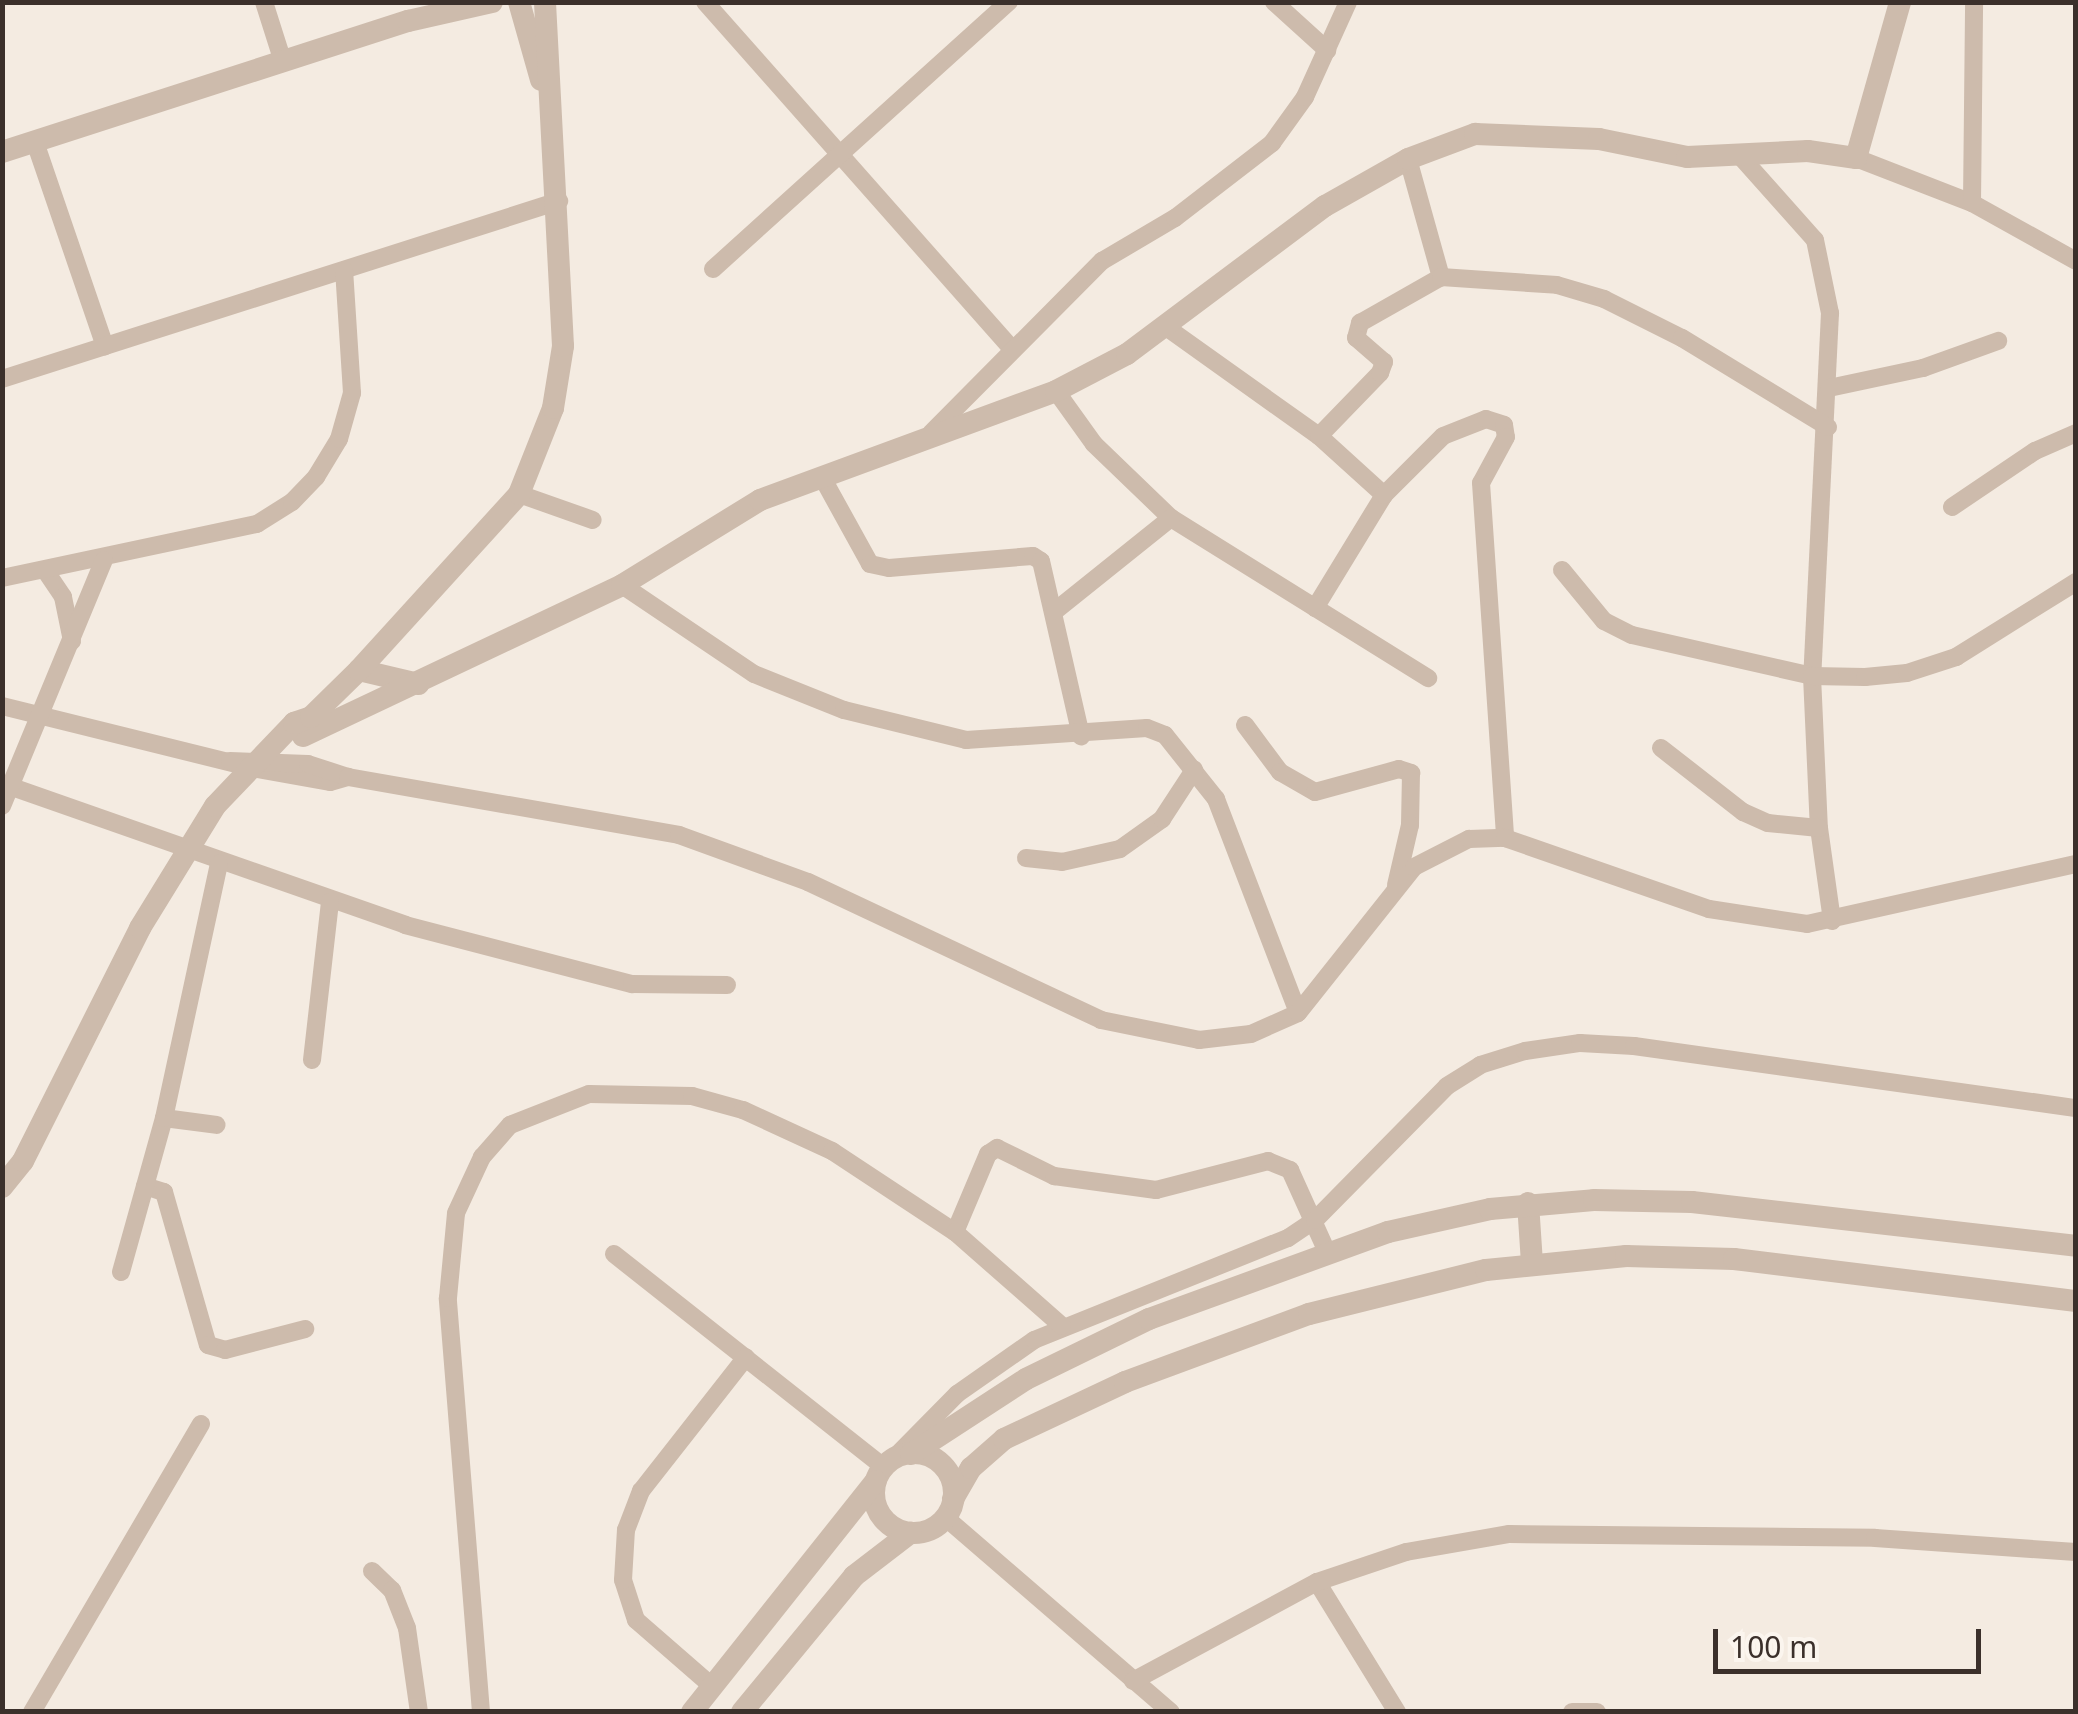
<!DOCTYPE html>
<html>
<head>
<meta charset="utf-8">
<style>
	body { margin:0 }
	#map { position:relative; width:2078px; height:1714px; overflow:hidden; background:#f4ebe1; font-family:"Noto Sans",sans-serif }
	div>[style] { position:absolute }
	.minor>* { height:18px; margin:-9px; padding:0 9px; transform-origin:9px; border-radius:9px; background:#cdbbac }
	.tertiary>* { height:22px; margin:-11px; padding:0 11px; transform-origin:11px; border-radius:11px; background:#cdbbac }
	.tertiary>.ring { margin:-11px; padding:0; box-sizing:content-box; background:none; border:22px solid #cdbbac; border-radius:50% }
	span { translate:-50% -50%; white-space:nowrap; text-align:center; line-height:1.15; -webkit-text-stroke:8px #fbf5ee; paint-order:stroke }
	.frame { position:absolute; inset:0; border:5px solid #3b302b; pointer-events:none }
	.scale { position:absolute; left:1713px; top:1629px; width:268px; height:45px; box-sizing:border-box; border:5px solid #3b302b; border-top:0; padding-left:12px; font-size:30px; line-height:35px; white-space:nowrap; color:#3b302b; -webkit-text-stroke:8px #fbf5ee; paint-order:stroke }
</style>
</head>
<body>
<div id="map">
	<div class="minor">
		<i style="left:264px;top:2px;width:63px;rotate:72.4deg"></i>
		<i style="left:705px;top:2px;width:460px;rotate:48.5deg"></i>
		<i style="left:1274px;top:2px;width:72px;rotate:42.2deg"></i>
		<i style="left:35px;top:142px;width:216px;rotate:71.1deg"></i>
		<i style="left:1741px;top:157px;width:111px;rotate:48.3deg"></i>
		<i style="left:1815px;top:240px;width:75px;rotate:78.4deg"></i>
		<i style="left:1830px;top:313px;width:363px;rotate:92.8deg"></i>
		<i style="left:1812px;top:676px;width:152px;rotate:87.4deg"></i>
		<i style="left:1819px;top:828px;width:94px;rotate:82deg"></i>
		<i style="left:1856px;top:158px;width:124px;rotate:21.2deg"></i>
		<i style="left:1972px;top:203px;width:119px;rotate:29.1deg"></i>
		<i style="left:1408px;top:159px;width:123px;rotate:74.4deg"></i>
		<i style="left:1972px;top:203px;width:201px;rotate:-89.4deg"></i>
		<i style="left:713px;top:269px;width:399px;rotate:-42.1deg"></i>
		<i style="left:1166px;top:327px;width:188px;rotate:35.5deg"></i>
		<i style="left:1319px;top:436px;width:88px;rotate:42.2deg"></i>
		<i style="left:2px;top:379px;width:585px;rotate:-17.72deg"></i>
		<i style="left:1829px;top:388px;width:96px;rotate:-12deg"></i>
		<i style="left:1923px;top:368px;width:80px;rotate:-19.8deg"></i>
		<i style="left:1056px;top:391px;width:65px;rotate:54.4deg"></i>
		<i style="left:1094px;top:444px;width:107px;rotate:43.9deg"></i>
		<i style="left:1171px;top:518px;width:303px;rotate:31.9deg"></i>
		<i style="left:931px;top:433px;width:243px;rotate:-45.2deg"></i>
		<i style="left:1102px;top:261px;width:85px;rotate:-30.5deg"></i>
		<i style="left:1175px;top:218px;width:123px;rotate:-37.7deg"></i>
		<i style="left:1272px;top:143px;width:57px;rotate:-54.3deg"></i>
		<i style="left:1305px;top:97px;width:104px;rotate:-65.6deg"></i>
		<i style="left:1319px;top:436px;width:88px;rotate:-45.9deg"></i>
		<i style="left:1380px;top:373px;width:12px;rotate:-70deg"></i>
		<i style="left:1384px;top:362px;width:37px;rotate:-139deg"></i>
		<i style="left:1356px;top:338px;width:16px;rotate:-75deg"></i>
		<i style="left:1360px;top:323px;width:93px;rotate:-29.6deg"></i>
		<i style="left:1441px;top:277px;width:116px;rotate:3.9deg"></i>
		<i style="left:1557px;top:285px;width:49px;rotate:16.6deg"></i>
		<i style="left:1604px;top:299px;width:87px;rotate:26.6deg"></i>
		<i style="left:1682px;top:338px;width:171px;rotate:31.4deg"></i>
		<i style="left:822px;top:477px;width:99px;rotate:61.1deg"></i>
		<i style="left:870px;top:564px;width:19px;rotate:12deg"></i>
		<i style="left:889px;top:568px;width:144px;rotate:-4.8deg"></i>
		<i style="left:1033px;top:556px;width:9px;rotate:32deg"></i>
		<i style="left:1041px;top:561px;width:180px;rotate:77.1deg"></i>
		<i style="left:519px;top:494px;width:78px;rotate:19.4deg"></i>
		<i style="left:1952px;top:507px;width:100px;rotate:-34deg"></i>
		<i style="left:2035px;top:451px;width:45px;rotate:-23.7deg"></i>
		<i style="left:1562px;top:570px;width:66px;rotate:50.5deg"></i>
		<i style="left:1604px;top:621px;width:31px;rotate:27deg"></i>
		<i style="left:1632px;top:635px;width:185px;rotate:12.8deg"></i>
		<i style="left:1812px;top:676px;width:53px;rotate:1.1deg"></i>
		<i style="left:1865px;top:677px;width:42px;rotate:-5.4deg"></i>
		<i style="left:1907px;top:673px;width:52px;rotate:-18.1deg"></i>
		<i style="left:1956px;top:657px;width:142px;rotate:-32deg"></i>
		<i style="left:47px;top:573px;width:29px;rotate:56deg"></i>
		<i style="left:63px;top:597px;width:45px;rotate:78.4deg"></i>
		<i style="left:2px;top:578px;width:261px;rotate:-12deg"></i>
		<i style="left:257px;top:524px;width:41px;rotate:-32.2deg"></i>
		<i style="left:292px;top:502px;width:35px;rotate:-46deg"></i>
		<i style="left:316px;top:477px;width:44px;rotate:-58.8deg"></i>
		<i style="left:339px;top:439px;width:48px;rotate:-74.2deg"></i>
		<i style="left:352px;top:393px;width:123px;rotate:-93.7deg"></i>
		<i style="left:622px;top:585px;width:159px;rotate:34deg"></i>
		<i style="left:754px;top:674px;width:97px;rotate:21.8deg"></i>
		<i style="left:844px;top:710px;width:126px;rotate:13.8deg"></i>
		<i style="left:966px;top:740px;width:181px;rotate:-3.8deg"></i>
		<i style="left:1147px;top:728px;width:19px;rotate:21deg"></i>
		<i style="left:1165px;top:735px;width:82px;rotate:51.4deg"></i>
		<i style="left:1216px;top:799px;width:229px;rotate:69deg"></i>
		<i style="left:1315px;top:608px;width:132px;rotate:-58.6deg"></i>
		<i style="left:1384px;top:495px;width:83px;rotate:-45deg"></i>
		<i style="left:1443px;top:436px;width:46px;rotate:-21.6deg"></i>
		<i style="left:1486px;top:419px;width:19px;rotate:18deg"></i>
		<i style="left:1504px;top:425px;width:12px;rotate:81deg"></i>
		<i style="left:1506px;top:437px;width:52px;rotate:118.5deg"></i>
		<i style="left:1481px;top:483px;width:356px;rotate:86.1deg"></i>
		<i style="left:1055px;top:611px;width:149px;rotate:-38.7deg"></i>
		<i style="left:2px;top:706px;width:258px;rotate:13.9deg"></i>
		<i style="left:252px;top:768px;width:79px;rotate:10.2deg"></i>
		<i style="left:330px;top:782px;width:19px;rotate:-16deg"></i>
		<i style="left:1245px;top:725px;width:59px;rotate:53.3deg"></i>
		<i style="left:1280px;top:772px;width:40px;rotate:29.7deg"></i>
		<i style="left:1315px;top:792px;width:87px;rotate:-15.3deg"></i>
		<i style="left:1399px;top:769px;width:13px;rotate:18deg"></i>
		<i style="left:1411px;top:773px;width:52px;rotate:91.1deg"></i>
		<i style="left:1410px;top:825px;width:62px;rotate:103.1deg"></i>
		<i style="left:1661px;top:748px;width:104px;rotate:38deg"></i>
		<i style="left:1743px;top:812px;width:27px;rotate:24deg"></i>
		<i style="left:1768px;top:823px;width:51px;rotate:5.6deg"></i>
		<i style="left:230px;top:761px;width:78px;rotate:2.2deg"></i>
		<i style="left:308px;top:764px;width:42px;rotate:18deg"></i>
		<i style="left:348px;top:777px;width:336px;rotate:9.9deg"></i>
		<i style="left:679px;top:835px;width:137px;rotate:20deg"></i>
		<i style="left:808px;top:882px;width:324px;rotate:25.2deg"></i>
		<i style="left:1101px;top:1020px;width:100px;rotate:11.5deg"></i>
		<i style="left:1199px;top:1040px;width:52px;rotate:-6.6deg"></i>
		<i style="left:1251px;top:1034px;width:51px;rotate:-24.1deg"></i>
		<i style="left:1298px;top:1013px;width:186px;rotate:-51.5deg"></i>
		<i style="left:1414px;top:867px;width:62px;rotate:-27deg"></i>
		<i style="left:1469px;top:839px;width:36px;rotate:-2deg"></i>
		<i style="left:1505px;top:838px;width:216px;rotate:19.2deg"></i>
		<i style="left:1709px;top:909px;width:99px;rotate:8.7deg"></i>
		<i style="left:1807px;top:924px;width:276px;rotate:-12.6deg"></i>
		<i style="left:12px;top:787px;width:417px;rotate:19.3deg"></i>
		<i style="left:405px;top:925px;width:235px;rotate:14.6deg"></i>
		<i style="left:632px;top:984px;width:95px;rotate:0.6deg"></i>
		<i style="left:2px;top:806px;width:266px;rotate:-67.5deg"></i>
		<i style="left:1026px;top:858px;width:36px;rotate:6deg"></i>
		<i style="left:1062px;top:862px;width:59px;rotate:-12.6deg"></i>
		<i style="left:1120px;top:849px;width:52px;rotate:-35.5deg"></i>
		<i style="left:1162px;top:819px;width:59px;rotate:-56.9deg"></i>
		<i style="left:312px;top:1060px;width:159px;rotate:-83.5deg"></i>
		<i style="left:164px;top:1118px;width:53px;rotate:7.5deg"></i>
		<i style="left:145px;top:1186px;width:20px;rotate:18deg"></i>
		<i style="left:164px;top:1192px;width:159px;rotate:74deg"></i>
		<i style="left:208px;top:1345px;width:18px;rotate:16deg"></i>
		<i style="left:225px;top:1350px;width:83px;rotate:-14.7deg"></i>
		<i style="left:955px;top:1232px;width:85px;rotate:-67.1deg"></i>
		<i style="left:988px;top:1154px;width:11px;rotate:-34deg"></i>
		<i style="left:997px;top:1148px;width:64px;rotate:26.2deg"></i>
		<i style="left:1054px;top:1176px;width:103px;rotate:7.8deg"></i>
		<i style="left:1156px;top:1190px;width:116px;rotate:-14.5deg"></i>
		<i style="left:1268px;top:1161px;width:24px;rotate:22deg"></i>
		<i style="left:1290px;top:1170px;width:90px;rotate:65.7deg"></i>
		<i style="left:614px;top:1254px;width:344px;rotate:38.3deg"></i>
		<i style="left:121px;top:1272px;width:160px;rotate:-74.4deg"></i>
		<i style="left:164px;top:1118px;width:260px;rotate:-77.8deg"></i>
		<i style="left:892px;top:1460px;width:93px;rotate:-45.4deg"></i>
		<i style="left:957px;top:1394px;width:94px;rotate:-35deg"></i>
		<i style="left:1034px;top:1340px;width:274px;rotate:-21.9deg"></i>
		<i style="left:1288px;top:1238px;width:32px;rotate:-34deg"></i>
		<i style="left:1315px;top:1220px;width:188px;rotate:-45.4deg"></i>
		<i style="left:1447px;top:1086px;width:39px;rotate:-32deg"></i>
		<i style="left:1480px;top:1065px;width:47px;rotate:-17.3deg"></i>
		<i style="left:1525px;top:1051px;width:56px;rotate:-8.3deg"></i>
		<i style="left:1580px;top:1043px;width:54px;rotate:3.2deg"></i>
		<i style="left:1634px;top:1046px;width:446px;rotate:8deg"></i>
		<i style="left:946px;top:1518px;width:297px;rotate:40.8deg"></i>
		<i style="left:372px;top:1571px;width:28px;rotate:44deg"></i>
		<i style="left:392px;top:1590px;width:41px;rotate:68.5deg"></i>
		<i style="left:407px;top:1628px;width:85px;rotate:81.9deg"></i>
		<i style="left:1317px;top:1582px;width:153px;rotate:58.4deg"></i>
		<i style="left:1133px;top:1681px;width:209px;rotate:-28.3deg"></i>
		<i style="left:1317px;top:1582px;width:94px;rotate:-18.6deg"></i>
		<i style="left:1406px;top:1552px;width:105px;rotate:-9.9deg"></i>
		<i style="left:1509px;top:1534px;width:366px;rotate:0.6deg"></i>
		<i style="left:1875px;top:1538px;width:201px;rotate:4deg"></i>
		<i style="left:713px;top:1687px;width:102px;rotate:-139deg"></i>
		<i style="left:636px;top:1620px;width:42px;rotate:-108deg"></i>
		<i style="left:623px;top:1580px;width:50px;rotate:-86.6deg"></i>
		<i style="left:626px;top:1530px;width:42px;rotate:-69deg"></i>
		<i style="left:641px;top:1491px;width:170px;rotate:-51.9deg"></i>
		<i style="left:32px;top:1712px;width:334px;rotate:-59.6deg"></i>
		<i style="left:481px;top:1712px;width:415px;rotate:-94.6deg"></i>
		<i style="left:448px;top:1298px;width:85px;rotate:-84.6deg"></i>
		<i style="left:456px;top:1213px;width:62px;rotate:-65.1deg"></i>
		<i style="left:482px;top:1157px;width:43px;rotate:-48.8deg"></i>
		<i style="left:510px;top:1125px;width:85px;rotate:-21.4deg"></i>
		<i style="left:589px;top:1094px;width:103px;rotate:1.1deg"></i>
		<i style="left:692px;top:1096px;width:53px;rotate:15.4deg"></i>
		<i style="left:743px;top:1110px;width:98px;rotate:24.7deg"></i>
		<i style="left:832px;top:1151px;width:147px;rotate:33.4deg"></i>
		<i style="left:955px;top:1232px;width:142px;rotate:41.3deg"></i>
		<i style="left:1572px;top:1712px;width:25px"></i>
	</div>
	<div class="tertiary">
		<i style="left:519px;top:2px;width:81px;rotate:74.2deg"></i>
		<i style="left:2px;top:152px;width:427px;rotate:-17.9deg"></i>
		<i style="left:408px;top:21px;width:86px;rotate:-12.7deg"></i>
		<i style="left:359px;top:670px;width:61px;rotate:13.3deg"></i>
		<i style="left:303px;top:736px;width:353px;rotate:-25.3deg"></i>
		<i style="left:622px;top:585px;width:162px;rotate:-31.6deg"></i>
		<i style="left:760px;top:500px;width:315px;rotate:-20.2deg"></i>
		<i style="left:1056px;top:391px;width:80px;rotate:-27.5deg"></i>
		<i style="left:1127px;top:354px;width:247px;rotate:-36.8deg"></i>
		<i style="left:1325px;top:206px;width:95px;rotate:-29.5deg"></i>
		<i style="left:1408px;top:159px;width:72px;rotate:-20.5deg"></i>
		<i style="left:1475px;top:134px;width:124px;rotate:2.3deg"></i>
		<i style="left:1599px;top:139px;width:90px;rotate:11.6deg"></i>
		<i style="left:1687px;top:157px;width:121px;rotate:-2.8deg"></i>
		<i style="left:1808px;top:151px;width:49px;rotate:8.3deg"></i>
		<i style="left:1856px;top:158px;width:162px;rotate:-74.2deg"></i>
		<i style="left:2px;top:1187px;width:33px;rotate:-51deg"></i>
		<i style="left:23px;top:1161px;width:261px;rotate:-63.3deg"></i>
		<i style="left:140px;top:928px;width:143px;rotate:-58.4deg"></i>
		<i style="left:215px;top:806px;width:115px;rotate:-46.4deg"></i>
		<i style="left:294px;top:723px;width:18px;rotate:-19deg"></i>
		<i style="left:311px;top:717px;width:67px;rotate:-44.4deg"></i>
		<i style="left:359px;top:670px;width:238px;rotate:-47.7deg"></i>
		<i style="left:519px;top:494px;width:92px;rotate:-68.4deg"></i>
		<i style="left:553px;top:408px;width:63px;rotate:-80.8deg"></i>
		<i style="left:563px;top:346px;width:344px;rotate:-93deg"></i>
		<i style="left:1528px;top:1203px;width:60px;rotate:86.2deg"></i>
		<i class="ring" style="left:874px;top:1453px;width:58px;height:58px"></i>
		<i style="left:911px;top:1454px;width:137px;rotate:-33.1deg"></i>
		<i style="left:1026px;top:1379px;width:137px;rotate:-26deg"></i>
		<i style="left:1149px;top:1319px;width:254px;rotate:-20deg"></i>
		<i style="left:1388px;top:1232px;width:105px;rotate:-12.7deg"></i>
		<i style="left:1490px;top:1209px;width:104px;rotate:-4.9deg"></i>
		<i style="left:1594px;top:1200px;width:98px;rotate:1.2deg"></i>
		<i style="left:1692px;top:1202px;width:387px;rotate:6.5deg"></i>
		<i style="left:953px;top:1499px;width:36px;rotate:-60deg"></i>
		<i style="left:971px;top:1468px;width:44px;rotate:-41.3deg"></i>
		<i style="left:1004px;top:1439px;width:134px;rotate:-25.2deg"></i>
		<i style="left:1125px;top:1382px;width:196px;rotate:-20.3deg"></i>
		<i style="left:1309px;top:1314px;width:182px;rotate:-14deg"></i>
		<i style="left:1486px;top:1270px;width:141px;rotate:-5.7deg"></i>
		<i style="left:1626px;top:1256px;width:108px;rotate:1.6deg"></i>
		<i style="left:1734px;top:1259px;width:345px;rotate:7deg"></i>
		<i style="left:692px;top:1712px;width:295px;rotate:-51.5deg"></i>
		<i style="left:742px;top:1712px;width:176px;rotate:-50.5deg"></i>
		<i style="left:854px;top:1576px;width:71px;rotate:-37.5deg"></i>
	</div>
	<div class="frame"></div>
	<div class="scale">100 m</div>
</div>
</body>
</html>
